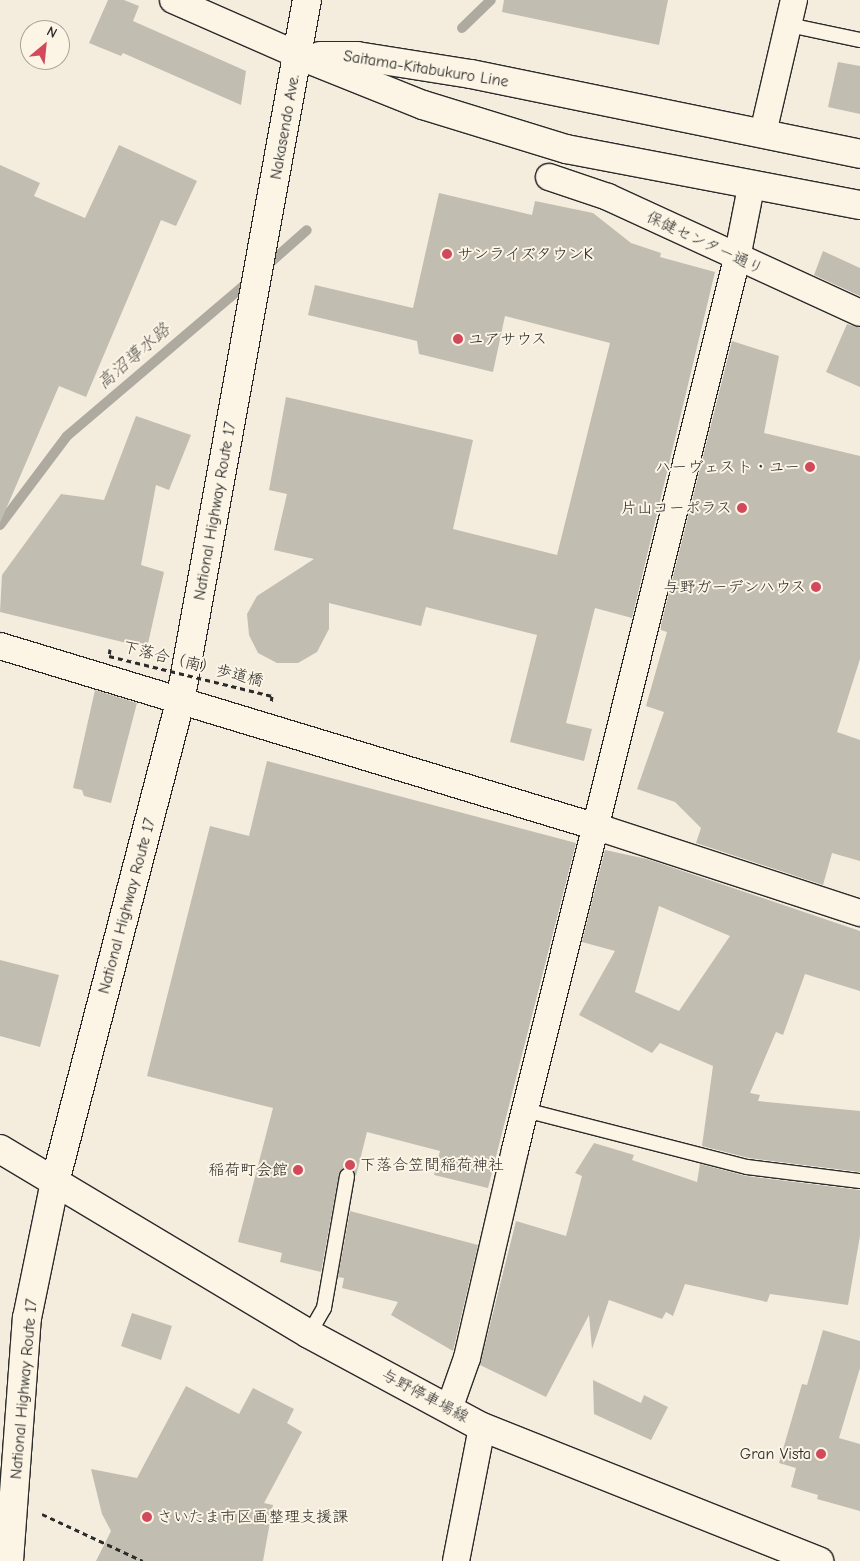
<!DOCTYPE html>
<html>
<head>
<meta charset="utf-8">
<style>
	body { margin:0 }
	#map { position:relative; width:860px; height:1561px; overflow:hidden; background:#f4edde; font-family:"Comic Neue","Klee One",sans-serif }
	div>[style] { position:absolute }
	.stream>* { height:10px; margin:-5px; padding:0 5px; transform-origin:5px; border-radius:5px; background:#afaaa0 }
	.building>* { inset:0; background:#c2bdb1 }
	.path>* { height:3px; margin-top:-1.5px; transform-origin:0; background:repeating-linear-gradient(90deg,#2b2b2b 0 5px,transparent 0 9px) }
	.roads { filter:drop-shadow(1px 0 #2b2b2b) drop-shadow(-1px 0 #2b2b2b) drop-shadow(0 1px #2b2b2b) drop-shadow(0 -1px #2b2b2b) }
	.lane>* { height:14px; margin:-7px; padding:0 7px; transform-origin:7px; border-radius:7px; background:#fcf5e5 }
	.street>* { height:26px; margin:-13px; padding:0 13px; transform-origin:13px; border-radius:13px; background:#fcf5e5 }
	.secondary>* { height:28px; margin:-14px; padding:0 14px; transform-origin:14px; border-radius:14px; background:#fcf5e5 }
	.highway>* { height:28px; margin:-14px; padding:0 14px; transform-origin:14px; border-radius:14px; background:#fcf5e5 }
	.path-bridge>* { height:3px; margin-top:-1.5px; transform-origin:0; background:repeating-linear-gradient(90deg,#2b2b2b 0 5px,transparent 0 9px) }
	.dots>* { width:14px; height:14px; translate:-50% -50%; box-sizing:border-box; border:2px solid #fcf5e5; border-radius:50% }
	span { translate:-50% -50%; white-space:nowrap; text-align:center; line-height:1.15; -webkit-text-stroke:4px #fcf5e5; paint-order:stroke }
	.street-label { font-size:16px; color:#2b2b2b }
	.poi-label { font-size:16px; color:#2b2b2b }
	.left { translate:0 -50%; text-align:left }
	.right { translate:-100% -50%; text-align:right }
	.water-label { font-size:18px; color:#595754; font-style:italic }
	.north { position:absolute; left:20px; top:20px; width:50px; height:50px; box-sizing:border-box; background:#fcf5e5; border:1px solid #a8a49b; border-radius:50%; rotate:28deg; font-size:14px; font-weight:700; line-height:20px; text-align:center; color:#2b2b2b }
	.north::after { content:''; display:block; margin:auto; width:18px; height:22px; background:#d1495b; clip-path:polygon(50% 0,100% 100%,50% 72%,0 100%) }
</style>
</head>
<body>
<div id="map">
	<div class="stream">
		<i style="left:462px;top:28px;width:40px;rotate:-44deg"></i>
		<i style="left:264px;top:268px;width:57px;rotate:-41.5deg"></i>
		<i style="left:0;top:525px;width:111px;rotate:-53deg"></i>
		<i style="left:67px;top:436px;width:240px;rotate:-40.4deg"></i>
	</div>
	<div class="building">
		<i style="clip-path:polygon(108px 0,124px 0,139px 6px,133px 21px,246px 71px,241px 105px,123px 53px,121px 56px,89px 43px)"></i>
		<i style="clip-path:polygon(504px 0,668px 0,659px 45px,502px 12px)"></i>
		<i style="clip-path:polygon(838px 62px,860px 66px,860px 114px,828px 107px)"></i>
		<i style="clip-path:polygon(119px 145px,197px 181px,176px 226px,161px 220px,86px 397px,59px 386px,0 523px,0 165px,40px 183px,34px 196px,85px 218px)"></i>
		<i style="clip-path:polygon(439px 193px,532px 215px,535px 201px,593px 213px,631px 243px,661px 253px,660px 257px,715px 272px,632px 618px,595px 608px,566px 723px,592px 729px,584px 761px,510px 742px,537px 635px,426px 607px,421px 626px,329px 603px,329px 629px,317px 652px,298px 663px,277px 663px,258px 653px,249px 635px,247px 614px,257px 596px,314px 559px,274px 550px,287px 494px,269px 490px,286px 397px,473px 440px,453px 529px,557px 555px,610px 343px,505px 316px,493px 372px,419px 354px,417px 341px,308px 315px,315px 285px,413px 308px)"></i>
		<i style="clip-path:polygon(823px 251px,860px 268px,860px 296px,814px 275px)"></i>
		<i style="clip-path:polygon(847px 324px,860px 328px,860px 387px,826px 372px)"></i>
		<i style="clip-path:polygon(732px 341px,779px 356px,764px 433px,860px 456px,860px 659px,837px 732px,860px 740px,860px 861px,832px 853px,823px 885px,696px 843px,701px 828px,675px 802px,637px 789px,664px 712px,646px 706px,667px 632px,661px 630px,661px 625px)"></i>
		<i style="clip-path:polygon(136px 416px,191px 435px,169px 490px,156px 485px,141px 565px,164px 572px,147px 648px,0 612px,2px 575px,61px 494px,104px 500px)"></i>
		<i style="clip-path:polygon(95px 690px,137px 703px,111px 803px,84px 796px,82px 790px,73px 788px)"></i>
		<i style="clip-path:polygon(267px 761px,576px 843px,488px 1188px,434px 1175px,440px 1151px,367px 1132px,356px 1176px,348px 1167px,339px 1174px,321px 1272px,280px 1262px,282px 1253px,238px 1242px,273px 1108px,147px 1076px,210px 826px,249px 836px)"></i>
		<i style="clip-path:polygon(evenodd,605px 850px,647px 859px,860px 931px,860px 991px,805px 974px,783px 1035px,776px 1032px,750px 1093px,760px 1095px,758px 1101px,860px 1111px,860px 1172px,749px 1158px,702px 1146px,713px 1066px,660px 1043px,652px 1053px,579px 1015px,615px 951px,582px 942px,605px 850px,659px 906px,730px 936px,679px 1011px,635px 992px,659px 906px)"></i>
		<i style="clip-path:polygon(0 960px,59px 975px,40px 1047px,0 1036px)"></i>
		<i style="clip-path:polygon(594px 1143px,634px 1155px,632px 1160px,697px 1182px,700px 1164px,746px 1176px,860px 1190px,860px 1236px,848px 1305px,770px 1294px,767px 1302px,685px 1284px,673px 1316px,666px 1312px,662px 1319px,609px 1300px,592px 1349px,589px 1315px,546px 1397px,480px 1365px,516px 1221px,566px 1236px,582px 1176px,575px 1173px)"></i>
		<i style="clip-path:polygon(350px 1211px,478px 1245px,453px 1351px,391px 1315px,398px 1302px,342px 1288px,344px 1278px,338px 1277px)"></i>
		<i style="clip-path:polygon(132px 1313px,172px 1326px,161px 1360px,121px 1346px)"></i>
		<i style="clip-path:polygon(823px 1330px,860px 1341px,860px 1368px,839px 1438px,860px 1444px,860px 1511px,817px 1499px,818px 1495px,791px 1487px,796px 1468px,779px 1463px,802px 1384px,807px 1385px)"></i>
		<i style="clip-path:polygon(593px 1380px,641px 1403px,644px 1395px,668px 1407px,651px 1440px,594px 1414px)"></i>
		<i style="clip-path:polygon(186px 1386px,239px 1414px,253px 1388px,294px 1409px,287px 1423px,302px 1432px,264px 1503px,273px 1505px,263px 1561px,96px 1561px,111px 1531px,102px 1514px,91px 1469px,137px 1478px)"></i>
	</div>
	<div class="path">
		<i style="left:42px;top:1514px;width:111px;rotate:25deg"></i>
	</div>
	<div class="roads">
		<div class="lane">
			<i style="left:789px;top:25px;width:73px;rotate:11.9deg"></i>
			<i style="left:525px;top:1110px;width:229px;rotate:14.4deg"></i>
			<i style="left:747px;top:1167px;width:114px;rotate:7.1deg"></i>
			<i style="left:309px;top:1334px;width:30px;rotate:-60deg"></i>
			<i style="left:324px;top:1308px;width:134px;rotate:-80.1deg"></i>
		</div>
		<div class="street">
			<i style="left:173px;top:0;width:137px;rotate:23.7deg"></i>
			<i style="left:763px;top:133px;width:137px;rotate:-76.9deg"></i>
			<i style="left:549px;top:177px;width:62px;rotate:18.7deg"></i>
			<i style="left:608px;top:197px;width:277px;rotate:24.7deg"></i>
			<i style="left:0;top:646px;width:624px;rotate:16.87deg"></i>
			<i style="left:597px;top:827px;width:277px;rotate:18.1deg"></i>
			<i style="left:449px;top:1409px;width:54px;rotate:-70.6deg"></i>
			<i style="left:467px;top:1358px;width:213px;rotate:-77deg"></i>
			<i style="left:515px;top:1150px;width:919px;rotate:-76.02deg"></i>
			<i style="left:737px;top:258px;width:72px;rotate:-78.8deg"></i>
			<i style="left:456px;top:1561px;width:136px;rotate:-79deg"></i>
		</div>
		<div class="secondary">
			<i style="left:298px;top:55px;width:135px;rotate:21.8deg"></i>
			<i style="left:423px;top:105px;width:150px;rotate:17.1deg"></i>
			<i style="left:566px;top:149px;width:299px;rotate:10.8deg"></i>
			<i style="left:320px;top:56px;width:37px"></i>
			<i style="left:357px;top:56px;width:115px;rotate:9deg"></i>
			<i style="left:471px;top:74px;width:397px;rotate:11.6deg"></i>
			<i style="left:0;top:1149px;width:360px;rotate:30.9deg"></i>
			<i style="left:309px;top:1334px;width:196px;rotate:28.3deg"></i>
			<i style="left:482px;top:1427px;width:363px;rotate:21.7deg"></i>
		</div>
		<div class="highway">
			<i style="left:9px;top:1561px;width:244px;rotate:-85.8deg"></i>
			<i style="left:27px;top:1318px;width:139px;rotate:-78.4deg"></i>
			<i style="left:55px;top:1182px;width:496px;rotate:-75.4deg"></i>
			<i style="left:180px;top:702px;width:713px;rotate:-79.75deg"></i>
		</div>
	</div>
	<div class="path-bridge">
		<i style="left:110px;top:649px;width:7px;rotate:98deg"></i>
		<i style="left:109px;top:656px;width:168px;rotate:13.8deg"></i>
		<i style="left:272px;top:696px;width:7px;rotate:98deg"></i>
	</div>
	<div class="dots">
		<i style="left:447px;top:254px;background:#d1495b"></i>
		<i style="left:458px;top:339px;background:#d1495b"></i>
		<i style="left:810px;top:467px;background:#d1495b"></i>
		<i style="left:742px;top:508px;background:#d1495b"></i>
		<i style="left:816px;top:587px;background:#d1495b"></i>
		<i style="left:350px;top:1165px;background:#d1495b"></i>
		<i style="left:298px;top:1170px;background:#d1495b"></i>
		<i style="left:821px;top:1454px;background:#d1495b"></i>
		<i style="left:147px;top:1517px;background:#d1495b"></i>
	</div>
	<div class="street-label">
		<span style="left:426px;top:69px;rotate:9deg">Saitama-Kitabukuro Line</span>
		<span style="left:285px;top:127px;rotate:-80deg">Nakasendo Ave.</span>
		<span style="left:705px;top:243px;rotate:25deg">保健センター通り</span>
		<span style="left:215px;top:511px;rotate:-80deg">National Highway Route 17</span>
		<span style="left:193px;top:664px;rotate:14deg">下落合（南）歩道橋</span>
		<span style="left:127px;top:906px;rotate:-75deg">National Highway Route 17</span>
		<span style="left:24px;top:1389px;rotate:-85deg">National Highway Route 17</span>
		<span style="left:425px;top:1396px;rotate:28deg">与野停車場線</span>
	</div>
	<div class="poi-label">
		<span class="left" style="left:457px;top:254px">サンライズタウンK</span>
		<span class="left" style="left:468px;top:339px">ユアサウス</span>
		<span class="right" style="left:800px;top:467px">ハーヴェスト・ユー</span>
		<span class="right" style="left:732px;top:508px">片山コーポラス</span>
		<span class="right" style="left:806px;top:587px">与野ガーデンハウス</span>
		<span class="left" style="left:360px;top:1165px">下落合笠間稲荷神社</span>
		<span class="right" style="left:288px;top:1170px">稲荷町会館</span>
		<span class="right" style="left:811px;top:1454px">Gran Vista</span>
		<span class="left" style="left:157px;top:1517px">さいたま市区画整理支援課</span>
	</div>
	<div class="water-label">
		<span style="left:134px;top:357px;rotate:-41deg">高沼導水路</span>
	</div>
	<div class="north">N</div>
</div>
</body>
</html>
